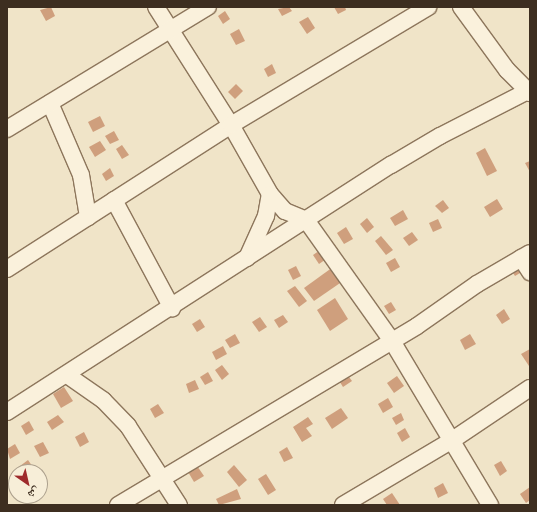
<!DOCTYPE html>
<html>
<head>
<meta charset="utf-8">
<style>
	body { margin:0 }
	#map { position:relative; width:537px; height:512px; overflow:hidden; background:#f0e4c8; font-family:"Noto Serif","Noto Naskh Arabic",serif }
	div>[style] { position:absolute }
	.building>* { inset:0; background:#cf9f7d }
	.roads { filter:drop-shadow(1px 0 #8d765c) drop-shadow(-1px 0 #8d765c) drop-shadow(0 1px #8d765c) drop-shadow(0 -1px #8d765c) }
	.minor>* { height:16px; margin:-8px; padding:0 8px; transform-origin:8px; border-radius:8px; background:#faf1dc }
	span { translate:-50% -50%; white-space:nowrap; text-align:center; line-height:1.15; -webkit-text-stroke:3px #f7eed8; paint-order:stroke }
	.frame { position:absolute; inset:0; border:8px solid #3d2e20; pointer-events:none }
	.north { position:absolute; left:8px; top:464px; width:40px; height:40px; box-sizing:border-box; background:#f7eed8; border:1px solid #ada18e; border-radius:50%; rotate:146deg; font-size:11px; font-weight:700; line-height:16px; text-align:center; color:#3d2e20 }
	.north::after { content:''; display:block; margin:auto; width:14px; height:18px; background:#9e2a2b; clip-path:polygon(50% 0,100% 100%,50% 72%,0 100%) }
</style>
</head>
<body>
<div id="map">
	<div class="building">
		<i style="clip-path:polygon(51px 7px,55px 16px,46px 21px,40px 10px)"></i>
		<i style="clip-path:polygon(289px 7px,292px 11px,282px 16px,278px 9px)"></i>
		<i style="clip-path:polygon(334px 7px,345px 7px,346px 10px,338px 14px)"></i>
		<i style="clip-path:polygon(225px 11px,230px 19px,223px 24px,218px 16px)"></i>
		<i style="clip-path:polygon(308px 17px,315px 28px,307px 34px,299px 22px)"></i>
		<i style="clip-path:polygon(239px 29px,245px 41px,236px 45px,230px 34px)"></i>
		<i style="clip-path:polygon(272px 64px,276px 73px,268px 77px,264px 69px)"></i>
		<i style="clip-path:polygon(236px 84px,243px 91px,235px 99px,228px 92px)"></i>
		<i style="clip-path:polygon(100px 116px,105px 126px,93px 132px,88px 122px)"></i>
		<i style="clip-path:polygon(114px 131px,119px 140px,110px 144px,105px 136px)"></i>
		<i style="clip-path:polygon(100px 141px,106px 150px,95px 157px,89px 147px)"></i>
		<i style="clip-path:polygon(122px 145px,129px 155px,122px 159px,116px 149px)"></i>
		<i style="clip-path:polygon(485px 148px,497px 171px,487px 176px,476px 153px)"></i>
		<i style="clip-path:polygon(530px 161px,530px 172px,525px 163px)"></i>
		<i style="clip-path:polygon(110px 168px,114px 176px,106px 181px,102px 174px)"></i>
		<i style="clip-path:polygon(497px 199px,503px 209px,490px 217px,484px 207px)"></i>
		<i style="clip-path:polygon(443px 200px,449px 208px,442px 213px,435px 206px)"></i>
		<i style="clip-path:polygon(403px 210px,408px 219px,395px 226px,390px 218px)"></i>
		<i style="clip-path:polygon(367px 218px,374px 227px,367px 233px,360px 224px)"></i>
		<i style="clip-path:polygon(438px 219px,442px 228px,433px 232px,429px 223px)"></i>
		<i style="clip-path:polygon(346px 227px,353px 239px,344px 244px,337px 233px)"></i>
		<i style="clip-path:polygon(412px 232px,418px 240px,409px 246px,403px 238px)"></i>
		<i style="clip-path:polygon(381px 236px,393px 250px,386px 255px,375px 241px)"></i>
		<i style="clip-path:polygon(323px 248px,329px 257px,319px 264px,313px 255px)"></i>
		<i style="clip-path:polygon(395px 258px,400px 267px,391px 272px,386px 263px)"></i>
		<i style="clip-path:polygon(296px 266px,301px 276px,293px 280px,288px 270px)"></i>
		<i style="clip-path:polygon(333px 267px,343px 281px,314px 301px,304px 288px)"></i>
		<i style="clip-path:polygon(530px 267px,515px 276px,510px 268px)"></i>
		<i style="clip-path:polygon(295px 286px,307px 301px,299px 307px,287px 291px)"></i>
		<i style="clip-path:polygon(335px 298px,348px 319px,330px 331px,317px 310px)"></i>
		<i style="clip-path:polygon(391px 302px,396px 310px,389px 314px,384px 306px)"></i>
		<i style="clip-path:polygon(504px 309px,510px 319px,502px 324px,496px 315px)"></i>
		<i style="clip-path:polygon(283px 315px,288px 322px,279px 328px,274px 320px)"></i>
		<i style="clip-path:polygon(260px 317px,267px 327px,259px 332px,252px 322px)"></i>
		<i style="clip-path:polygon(200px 319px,205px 327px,197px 332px,192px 324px)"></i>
		<i style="clip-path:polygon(235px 334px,240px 343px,230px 348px,225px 340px)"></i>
		<i style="clip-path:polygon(470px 334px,476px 344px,465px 350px,460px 340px)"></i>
		<i style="clip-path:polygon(223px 346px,227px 354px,216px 360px,212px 352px)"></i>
		<i style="clip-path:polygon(530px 349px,530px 366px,529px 366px,521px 354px)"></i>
		<i style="clip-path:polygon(222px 365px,229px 374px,222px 380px,215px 370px)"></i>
		<i style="clip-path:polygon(208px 372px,213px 381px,205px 385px,200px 377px)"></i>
		<i style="clip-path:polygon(346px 373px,352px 381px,343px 387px,338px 379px)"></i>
		<i style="clip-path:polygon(397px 376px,404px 386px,394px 393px,387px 383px)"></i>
		<i style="clip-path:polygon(195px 380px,199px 389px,189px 393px,186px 384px)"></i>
		<i style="clip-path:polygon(64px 387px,73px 401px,61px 408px,53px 394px)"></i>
		<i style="clip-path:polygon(388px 398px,393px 407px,383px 413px,378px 404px)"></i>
		<i style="clip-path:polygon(158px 404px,164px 413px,155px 418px,150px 409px)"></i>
		<i style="clip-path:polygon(341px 408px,348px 418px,332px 429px,325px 418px)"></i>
		<i style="clip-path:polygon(401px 413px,404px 420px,396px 425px,392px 418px)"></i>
		<i style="clip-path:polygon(58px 415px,64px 422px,52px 430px,47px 422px)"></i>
		<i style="clip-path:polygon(308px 417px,313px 424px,306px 428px,312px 436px,302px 442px,293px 427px)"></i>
		<i style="clip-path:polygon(29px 421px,34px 430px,26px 435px,21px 426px)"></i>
		<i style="clip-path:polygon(405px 428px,410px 437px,402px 442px,397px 433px)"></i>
		<i style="clip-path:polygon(84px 432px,89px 442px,80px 447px,75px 437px)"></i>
		<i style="clip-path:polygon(43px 442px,49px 453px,40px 457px,34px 446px)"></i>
		<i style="clip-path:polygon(15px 444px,20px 453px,10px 459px,7px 449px)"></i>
		<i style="clip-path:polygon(287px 447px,293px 458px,284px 462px,279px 452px)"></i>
		<i style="clip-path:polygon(28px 460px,35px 470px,16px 472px,16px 477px,12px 472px)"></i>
		<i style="clip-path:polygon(193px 460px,204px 476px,194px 482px,184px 465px)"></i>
		<i style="clip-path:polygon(501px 461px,507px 471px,500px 476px,494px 465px)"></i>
		<i style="clip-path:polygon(234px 465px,247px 480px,239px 487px,227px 472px)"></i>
		<i style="clip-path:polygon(266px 474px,276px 490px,268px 495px,258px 479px)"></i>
		<i style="clip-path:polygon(443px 483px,448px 493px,438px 498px,434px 488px)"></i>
		<i style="clip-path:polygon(530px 487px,530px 500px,526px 503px,520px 494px)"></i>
		<i style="clip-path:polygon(237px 489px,241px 499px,219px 505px,216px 499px)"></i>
		<i style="clip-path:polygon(392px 493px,400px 505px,387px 505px,383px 499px)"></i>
	</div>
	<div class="roads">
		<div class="minor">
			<i style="left:156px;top:7px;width:140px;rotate:57.6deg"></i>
			<i style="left:231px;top:125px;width:79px;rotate:60.5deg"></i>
			<i style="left:270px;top:194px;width:23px;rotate:49deg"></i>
			<i style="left:285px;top:211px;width:23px;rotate:23deg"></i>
			<i style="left:306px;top:220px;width:148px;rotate:54.6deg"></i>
			<i style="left:392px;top:341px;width:191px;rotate:59.1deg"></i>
			<i style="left:461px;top:7px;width:78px;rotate:53.9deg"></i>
			<i style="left:507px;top:70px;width:33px;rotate:45deg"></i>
			<i style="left:50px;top:103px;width:78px;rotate:66.7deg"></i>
			<i style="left:81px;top:175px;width:43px;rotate:80.5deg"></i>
			<i style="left:7px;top:129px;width:235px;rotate:-31.3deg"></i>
			<i style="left:114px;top:200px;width:123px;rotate:61.8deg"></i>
			<i style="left:247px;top:258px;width:46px;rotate:-65.7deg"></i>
			<i style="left:266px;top:216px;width:22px;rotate:-80deg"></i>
			<i style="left:521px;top:258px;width:17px;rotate:57deg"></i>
			<i style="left:7px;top:269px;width:266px;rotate:-32.7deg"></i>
			<i style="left:231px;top:125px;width:230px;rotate:-30.9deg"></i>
			<i style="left:67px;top:375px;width:44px;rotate:34.8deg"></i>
			<i style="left:103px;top:400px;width:36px;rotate:46deg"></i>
			<i style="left:128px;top:426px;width:94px;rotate:57.2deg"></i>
			<i style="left:7px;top:412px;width:457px;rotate:-32.8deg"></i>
			<i style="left:391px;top:165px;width:57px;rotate:-30.6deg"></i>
			<i style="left:440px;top:136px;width:101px;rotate:-27.1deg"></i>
			<i style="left:118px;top:505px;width:348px;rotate:-30.9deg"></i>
			<i style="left:417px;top:326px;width:73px;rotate:-35deg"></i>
			<i style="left:477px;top:284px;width:61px;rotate:-30.3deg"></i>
			<i style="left:343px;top:505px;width:126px;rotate:-30.7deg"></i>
			<i style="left:451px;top:441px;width:95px;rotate:-33.9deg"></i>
		</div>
	</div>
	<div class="frame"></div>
	<div class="north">ش</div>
</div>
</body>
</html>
